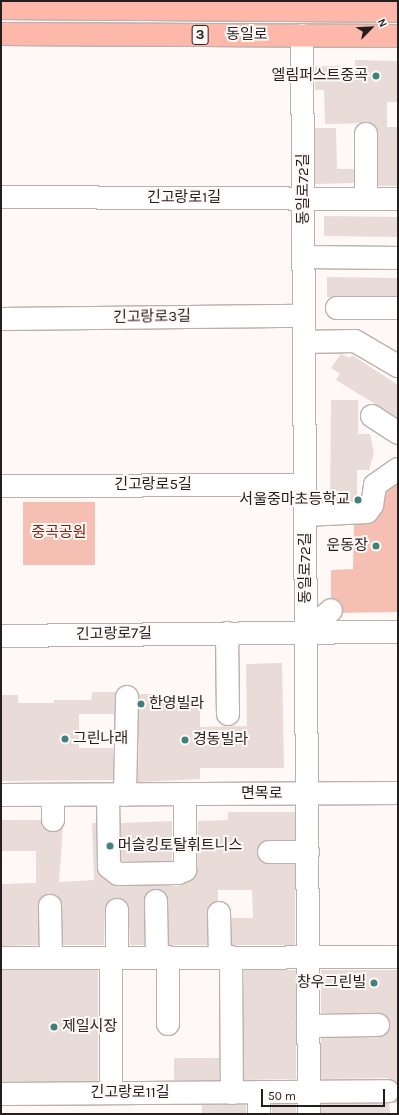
<!DOCTYPE html>
<html>
<head>
<meta charset="utf-8">
<style>
	body { margin:0 }
	#map { position:relative; width:399px; height:1115px; overflow:hidden; background:#fef9f7; font-family:Karla,"Noto Sans KR",sans-serif }
	div>[style] { position:absolute }
	.green>* { inset:0; background:#f5bfb3 }
	.building>* { inset:0; background:#e9dbd8 }
	.roads { filter:drop-shadow(1px 0 #bcb0ad) drop-shadow(-1px 0 #bcb0ad) drop-shadow(0 1px #bcb0ad) drop-shadow(0 -1px #bcb0ad) }
	.minor>* { height:22px; margin:-11px; padding:0 11px; transform-origin:11px; border-radius:11px; background:#fff }
	.major>* { height:22px; margin:-11px; padding:0 11px; transform-origin:11px; border-radius:11px; background:#feb8aa }
	.dots>* { width:11px; height:11px; translate:-50% -50%; box-sizing:border-box; border:2px solid #fef9f7; border-radius:50% }
	span { translate:-50% -50%; white-space:nowrap; text-align:center; line-height:1.15; -webkit-text-stroke:4px #fef9f7; paint-order:stroke }
	.shield-label span { padding:1px 3px; background:#fef9f7; border:1px solid; border-radius:3px; -webkit-text-stroke-width:0 }
	.shield-label { font-size:14px; color:#241f1e; font-weight:700 }
	.street-label { font-size:15px; color:#241f1e }
	.poi-label { font-size:15px; color:#241f1e }
	.right { translate:-100% -50%; text-align:right }
	.left { translate:0 -50%; text-align:left }
	.park-label { font-size:15px; color:#7c2311 }
	.frame { position:absolute; inset:0; border:2px solid #241f1e; pointer-events:none }
	.north { position:absolute; left:351px; top:8px; width:40px; height:40px; -webkit-text-stroke:3px #fef9f7; paint-order:stroke; rotate:66deg; font-size:11px; font-weight:700; line-height:16px; text-align:center; color:#241f1e }
	.north::after { content:''; display:block; margin:auto; width:14px; height:18px; background:#241f1e; clip-path:polygon(50% 0,100% 100%,50% 72%,0 100%) }
	.scale { position:absolute; left:261px; top:1089px; width:124px; height:18px; box-sizing:border-box; border:2px solid #241f1e; border-top:0; padding-left:5px; font-size:12px; line-height:14px; white-space:nowrap; color:#241f1e; -webkit-text-stroke:3px #fef9f7; paint-order:stroke }
</style>
</head>
<body>
<div id="map">
	<div class="green">
		<i style="clip-path:polygon(398px 476px,398px 612px,331px 613px,331px 570px,353px 569px,354px 523px,382px 488px)"></i>
		<i style="clip-path:polygon(23px 502px,95px 502px,95px 565px,23px 565px)"></i>
	</div>
	<div class="building">
		<i style="clip-path:polygon(355px 60px,398px 61px,398px 102px,387px 102px,387px 127px,398px 127px,398px 186px,378px 186px,378px 134px,373px 123px,325px 124px,324px 90px,315px 90px,315px 66px,355px 66px)"></i>
		<i style="clip-path:polygon(315px 128px,336px 128px,337px 169px,354px 169px,354px 183px,315px 184px)"></i>
		<i style="clip-path:polygon(324px 216px,398px 217px,398px 237px,324px 236px)"></i>
		<i style="clip-path:polygon(327px 277px,398px 278px,398px 296px,327px 297px)"></i>
		<i style="clip-path:polygon(341px 354px,350px 358px,352px 355px,398px 385px,398px 418px,336px 380px,340px 374px,331px 368px)"></i>
		<i style="clip-path:polygon(331px 400px,358px 400px,358px 434px,370px 434px,374px 453px,369px 470px,357px 470px,357px 500px,330px 501px)"></i>
		<i style="clip-path:polygon(282px 663px,284px 768px,200px 768px,200px 779px,138px 782px,139px 694px,151px 694px,151px 701px,200px 701px,200px 727px,247px 726px,246px 664px)"></i>
		<i style="clip-path:polygon(92px 692px,116px 692px,114px 714px,79px 714px,79px 748px,113px 748px,113px 780px,1px 781px,1px 695px,18px 695px,18px 703px,54px 703px,54px 700px,91px 700px)"></i>
		<i style="clip-path:polygon(228px 812px,295px 812px,295px 840px,263px 841px,257px 852px,263px 863px,295px 864px,295px 945px,232px 945px,232px 918px,253px 918px,252px 890px,218px 890px,218px 901px,212px 903px,207px 913px,207px 945px,169px 945px,168px 900px,166px 894px,156px 889px,149px 891px,144px 901px,144px 945px,130px 945px,128px 904px,117px 898px,110px 899px,105px 910px,104px 945px,63px 945px,62px 905px,56px 895px,50px 894px,43px 896px,38px 906px,38px 945px,1px 946px,1px 884px,36px 883px,36px 851px,1px 851px,1px 820px,41px 820px,42px 827px,53px 832px,63px 827px,59px 882px,94px 880px,92px 823px,96px 823px,97px 868px,110px 884px,178px 886px,190px 881px,197px 870px,198px 821px,228px 820px)"></i>
		<i style="clip-path:polygon(172px 821px,172px 861px,121px 861px,121px 823px)"></i>
		<i style="clip-path:polygon(1px 970px,98px 970px,98px 1081px,1px 1082px)"></i>
		<i style="clip-path:polygon(244px 970px,296px 970px,296px 1079px,244px 1080px)"></i>
		<i style="clip-path:polygon(321px 970px,398px 970px,398px 1084px,388px 1078px,321px 1079px,321px 1038px,379px 1037px,389px 1031px,390px 1025px,388px 1018px,378px 1013px,321px 1013px)"></i>
		<i style="clip-path:polygon(174px 1058px,219px 1058px,219px 1080px,174px 1080px)"></i>
		<i style="clip-path:polygon(398px 1098px,398px 1103px,389px 1103px,390px 1114px,321px 1114px,321px 1104px,388px 1104px)"></i>
		<i style="clip-path:polygon(272px 1104px,296px 1104px,296px 1114px,272px 1114px)"></i>
		<i style="clip-path:polygon(202px 1105px,246px 1105px,246px 1114px,202px 1114px)"></i>
	</div>
	<div class="roads">
		<div class="minor">
			<i style="left:302px;top:35px;width:1079px;rotate:89.63deg"></i>
			<i style="left:1px;top:197px;width:397px;rotate:0.3deg"></i>
			<i style="left:366px;top:199px;width:65px;rotate:-90deg"></i>
			<i style="left:304px;top:257px;width:94px;rotate:0.6deg"></i>
			<i style="left:337px;top:308px;width:61px"></i>
			<i style="left:1px;top:319px;width:303px;rotate:-0.6deg"></i>
			<i style="left:304px;top:342px;width:51px;rotate:-1.1deg"></i>
			<i style="left:355px;top:341px;width:50px;rotate:30.2deg"></i>
			<i style="left:372px;top:416px;width:31px;rotate:33deg"></i>
			<i style="left:1px;top:486px;width:304px;rotate:-0.2deg"></i>
			<i style="left:305px;top:515px;width:62px;rotate:-2.8deg"></i>
			<i style="left:367px;top:512px;width:9px;rotate:-54deg"></i>
			<i style="left:372px;top:505px;width:20px;rotate:-81deg"></i>
			<i style="left:375px;top:485px;width:28px;rotate:-35deg"></i>
			<i style="left:306px;top:632px;width:33px;rotate:-41deg"></i>
			<i style="left:227px;top:633px;width:81px;rotate:89.3deg"></i>
			<i style="left:1px;top:636px;width:397px;rotate:-0.6deg"></i>
			<i style="left:1px;top:795px;width:397px;rotate:-0.3deg"></i>
			<i style="left:53px;top:795px;width:25px;rotate:90deg"></i>
			<i style="left:108px;top:795px;width:72px;rotate:89.2deg"></i>
			<i style="left:109px;top:867px;width:11px;rotate:38deg"></i>
			<i style="left:118px;top:874px;width:60px;rotate:-1deg"></i>
			<i style="left:178px;top:873px;width:8px;rotate:-23deg"></i>
			<i style="left:185px;top:870px;width:76px;rotate:-90deg"></i>
			<i style="left:125px;top:795px;width:98px;rotate:-88.8deg"></i>
			<i style="left:269px;top:852px;width:39px"></i>
			<i style="left:156px;top:901px;width:56px;rotate:89deg"></i>
			<i style="left:50px;top:906px;width:52px;rotate:88.9deg"></i>
			<i style="left:219px;top:913px;width:44px;rotate:88.7deg"></i>
			<i style="left:231px;top:957px;width:136px;rotate:89.6deg"></i>
			<i style="left:1px;top:958px;width:397px;rotate:-0.1deg"></i>
			<i style="left:111px;top:958px;width:135px;rotate:90deg"></i>
			<i style="left:117px;top:958px;width:48px;rotate:-90deg"></i>
			<i style="left:168px;top:1024px;width:67px;rotate:-90deg"></i>
			<i style="left:308px;top:1026px;width:70px;rotate:-0.8deg"></i>
			<i style="left:1px;top:1094px;width:387px;rotate:-0.4deg"></i>
			<i style="left:259px;top:1114px;width:22px;rotate:-90deg"></i>
		</div>
		<div class="major">
			<i style="left:1px;top:8px;width:397px;rotate:0.4deg"></i>
			<i style="left:1px;top:34px;width:397px;rotate:0.3deg"></i>
		</div>
	</div>
	<div class="dots">
		<i style="left:376px;top:76px;background:#3d8379"></i>
		<i style="left:358px;top:500px;background:#3d8379"></i>
		<i style="left:376px;top:546px;background:#3d8379"></i>
		<i style="left:141px;top:704px;background:#3d8379"></i>
		<i style="left:65px;top:739px;background:#3d8379"></i>
		<i style="left:185px;top:740px;background:#3d8379"></i>
		<i style="left:110px;top:846px;background:#3d8379"></i>
		<i style="left:374px;top:983px;background:#3d8379"></i>
		<i style="left:54px;top:1027px;background:#3d8379"></i>
	</div>
	<div class="shield-label">
		<span style="left:200px;top:35px">3</span>
	</div>
	<div class="street-label">
		<span style="left:247px;top:35px">동일로</span>
		<span style="left:304px;top:189px;rotate:-90deg">동일로72길</span>
		<span style="left:184px;top:198px">긴고랑로1길</span>
		<span style="left:152px;top:317px;rotate:-1deg">긴고랑로3길</span>
		<span style="left:153px;top:485px">긴고랑로5길</span>
		<span style="left:306px;top:568px;rotate:-90deg">동일로72길</span>
		<span style="left:114px;top:634px;rotate:-1deg">긴고랑로7길</span>
		<span style="left:262px;top:794px">면목로</span>
		<span style="left:130px;top:1093px">긴고랑로11길</span>
	</div>
	<div class="poi-label">
		<span class="right" style="left:368px;top:76px">엘림퍼스트중곡</span>
		<span class="right" style="left:350px;top:500px">서울중마초등학교</span>
		<span class="right" style="left:368px;top:546px">운동장</span>
		<span class="left" style="left:149px;top:704px">한영빌라</span>
		<span class="left" style="left:73px;top:739px">그린나래</span>
		<span class="left" style="left:193px;top:740px">경동빌라</span>
		<span class="left" style="left:118px;top:846px">머슬킹토탈휘트니스</span>
		<span class="right" style="left:366px;top:983px">창우그린빌</span>
		<span class="left" style="left:62px;top:1027px">제일시장</span>
	</div>
	<div class="park-label">
		<span style="left:59px;top:533px">중곡공원</span>
	</div>
	<div class="frame"></div>
	<div class="north">N</div>
	<div class="scale">50 m</div>
</div>
</body>
</html>
